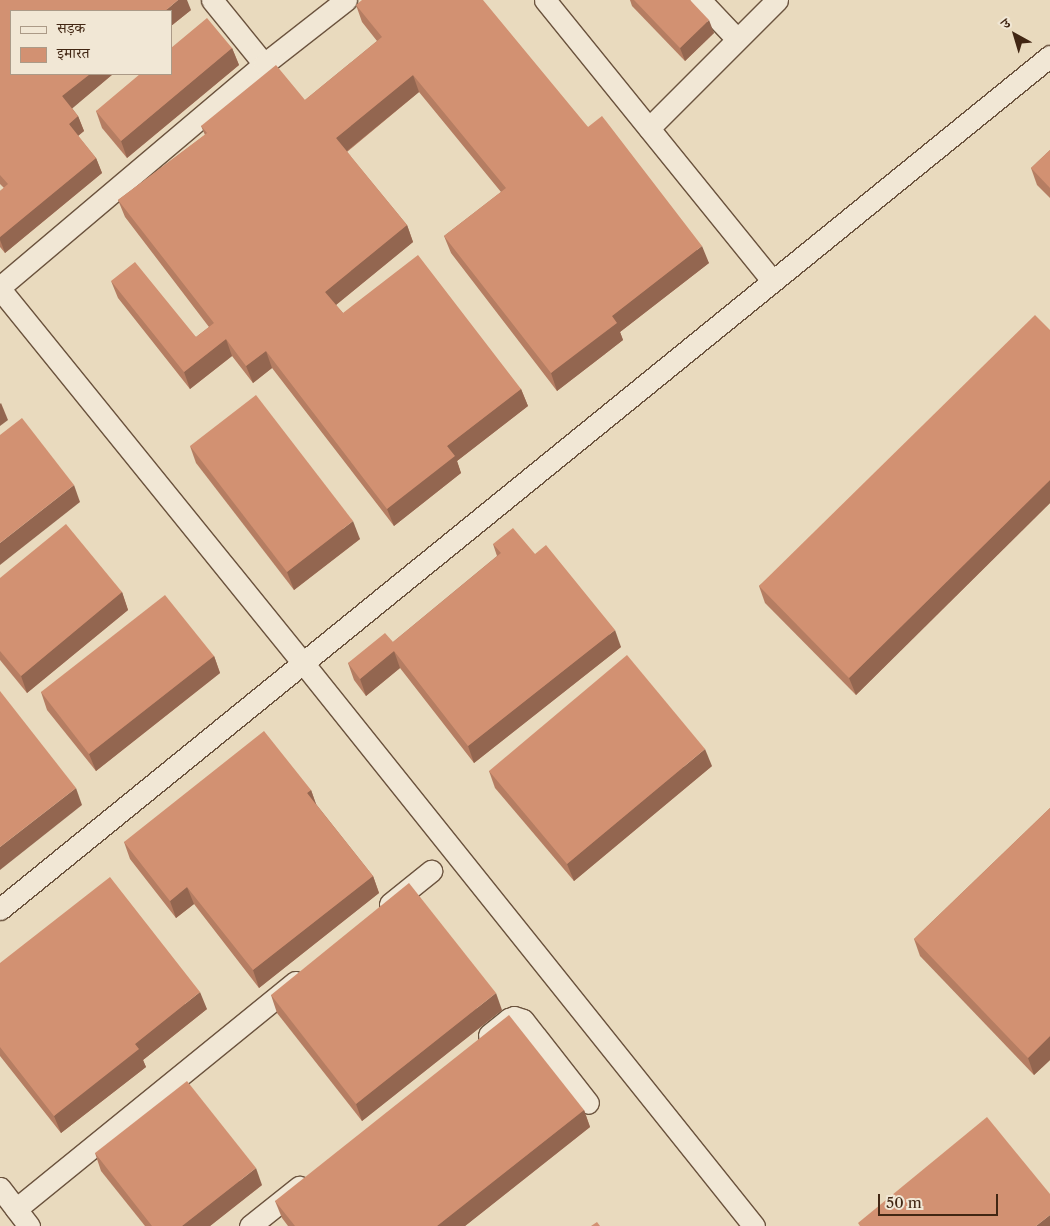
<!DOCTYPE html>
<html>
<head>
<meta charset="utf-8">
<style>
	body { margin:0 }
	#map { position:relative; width:1050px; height:1226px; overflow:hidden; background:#e9dabe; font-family:"Libre Caslon Text","Noto Serif Devanagari",serif }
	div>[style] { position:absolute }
	.roads { filter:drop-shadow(1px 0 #6b533e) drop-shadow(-1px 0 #6b533e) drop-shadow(0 1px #6b533e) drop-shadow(0 -1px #6b533e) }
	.minor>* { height:21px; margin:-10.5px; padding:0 10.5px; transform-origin:10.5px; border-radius:10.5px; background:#f1e7d5 }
	.wall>* { inset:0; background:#b57d62 }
	.shaded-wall>* { inset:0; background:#936650 }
	.building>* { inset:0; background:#d29172 }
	span { translate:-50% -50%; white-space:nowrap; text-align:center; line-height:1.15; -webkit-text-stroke:4.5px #f1e7d5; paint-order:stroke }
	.legend { position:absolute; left:10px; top:10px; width:162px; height:65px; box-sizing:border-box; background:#f1e7d5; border:1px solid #ab9a87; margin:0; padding:6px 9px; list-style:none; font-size:15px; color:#412613 }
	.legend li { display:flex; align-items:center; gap:10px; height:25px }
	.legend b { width:25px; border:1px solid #ab9a87 }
	.north { position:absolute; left:990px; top:10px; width:50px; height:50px; -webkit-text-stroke:4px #f1e7d5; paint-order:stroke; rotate:321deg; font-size:14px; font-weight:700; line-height:20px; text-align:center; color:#412613 }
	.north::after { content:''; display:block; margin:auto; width:18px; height:22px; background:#412613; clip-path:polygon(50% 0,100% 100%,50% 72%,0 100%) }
	.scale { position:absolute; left:878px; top:1194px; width:120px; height:22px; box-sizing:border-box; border:2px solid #412613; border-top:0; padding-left:6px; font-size:15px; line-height:18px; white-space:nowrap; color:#412613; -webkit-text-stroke:4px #f1e7d5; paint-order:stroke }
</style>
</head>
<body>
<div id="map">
	<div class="roads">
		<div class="minor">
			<i style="left:212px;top:0;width:82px;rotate:50.9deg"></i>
			<i style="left:545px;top:0;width:360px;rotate:51deg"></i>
			<i style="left:700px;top:0;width:54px;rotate:46.5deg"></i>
			<i style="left:649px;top:128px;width:181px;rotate:-45deg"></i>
			<i style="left:0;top:287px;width:346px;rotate:-40.2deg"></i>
			<i style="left:264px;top:64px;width:104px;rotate:-38deg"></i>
			<i style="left:0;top:289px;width:483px;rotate:51deg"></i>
			<i style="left:304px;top:664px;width:720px;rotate:51.32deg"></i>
			<i style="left:390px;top:904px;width:53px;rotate:-38.8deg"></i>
			<i style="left:0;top:909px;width:1353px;rotate:-39.09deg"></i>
			<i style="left:489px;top:1035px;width:26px;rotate:-39deg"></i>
			<i style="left:509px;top:1019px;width:5px;rotate:-22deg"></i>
			<i style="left:514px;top:1017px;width:9px;rotate:18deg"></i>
			<i style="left:523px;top:1020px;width:105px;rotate:51.9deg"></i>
			<i style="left:0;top:1188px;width:48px;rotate:52.7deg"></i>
			<i style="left:16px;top:1209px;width:360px;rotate:-39.1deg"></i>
			<i style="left:250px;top:1226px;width:63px;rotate:-38.5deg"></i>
		</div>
	</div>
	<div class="wall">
		<i style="clip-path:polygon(0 0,191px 10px,171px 26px,171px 11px,113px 74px,72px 108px,78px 116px,84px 131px,78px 136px,96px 158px,102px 173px,5px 253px,0 247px,0 191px,4px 188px,0 184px)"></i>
		<i style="clip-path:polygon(630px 0,690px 0,714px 33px,685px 61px,632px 6px)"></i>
		<i style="clip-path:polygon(356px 5px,588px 127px,709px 263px,620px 332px,623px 340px,557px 391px,451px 253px,444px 236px,501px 192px,419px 92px,347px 152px,407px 225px,413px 242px,336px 305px,343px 313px,521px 389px,528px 406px,457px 461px,461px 473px,394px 526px,272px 368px,253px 383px,232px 356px,190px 389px,118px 298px,111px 281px,196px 337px,209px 327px,125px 217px,118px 200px,205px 135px,201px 126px,305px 100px,377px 41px,362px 22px)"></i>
		<i style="clip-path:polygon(232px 48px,239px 65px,127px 158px,102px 128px,96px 111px)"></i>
		<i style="clip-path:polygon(1050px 150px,1050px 198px,1037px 185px,1031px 168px)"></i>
		<i style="clip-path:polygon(1050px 330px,1050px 503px,856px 695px,765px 603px,759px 586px)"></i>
		<i style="clip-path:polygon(190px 446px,360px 539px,294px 590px,196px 463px)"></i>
		<i style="clip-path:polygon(493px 544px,535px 554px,621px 647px,474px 763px,400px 668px,366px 696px,354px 680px,348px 663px,393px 642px,497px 556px)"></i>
		<i style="clip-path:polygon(0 578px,122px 592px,128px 610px,27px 693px,0 660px)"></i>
		<i style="clip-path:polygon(214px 656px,220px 673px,96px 771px,47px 710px,41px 692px)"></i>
		<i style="clip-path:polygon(712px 766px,574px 881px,495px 788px,489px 771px)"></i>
		<i style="clip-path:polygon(311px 790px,316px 804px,373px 876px,379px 893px,259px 988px,194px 904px,176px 918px,130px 859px,124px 842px)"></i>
		<i style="clip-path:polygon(1050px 808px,1050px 1060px,1034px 1075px,920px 956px,914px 939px)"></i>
		<i style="clip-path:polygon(0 963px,207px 1009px,143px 1060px,146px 1067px,61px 1133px,0 1056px)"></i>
		<i style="clip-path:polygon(271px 995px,502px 1010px,362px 1121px,277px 1013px)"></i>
		<i style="clip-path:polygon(584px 1110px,590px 1127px,465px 1226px,288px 1226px,282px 1218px,275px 1201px)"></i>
		<i style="clip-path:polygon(95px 1153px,262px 1185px,210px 1226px,145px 1226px,101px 1171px)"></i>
	</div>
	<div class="shaded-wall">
		<i style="clip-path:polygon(178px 0,187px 0,191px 10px,171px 26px,171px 11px,165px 11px)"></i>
		<i style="clip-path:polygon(709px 20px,714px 33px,685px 61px,680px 48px)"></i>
		<i style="clip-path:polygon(232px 48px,239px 65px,127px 158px,121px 141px)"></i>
		<i style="clip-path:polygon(90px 74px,113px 74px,68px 112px,62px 96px)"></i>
		<i style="clip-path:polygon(413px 75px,419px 92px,342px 155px,336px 138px)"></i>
		<i style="clip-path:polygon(78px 116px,84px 131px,74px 139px,69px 124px)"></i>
		<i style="clip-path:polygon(96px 158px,102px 173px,5px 253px,0 240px,0 237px)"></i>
		<i style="clip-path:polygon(407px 225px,413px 242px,331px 309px,325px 292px)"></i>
		<i style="clip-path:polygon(702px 246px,709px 263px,620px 332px,623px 340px,557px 391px,551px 373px,612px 316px)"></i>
		<i style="clip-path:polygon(226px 339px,232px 356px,190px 389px,184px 372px)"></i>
		<i style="clip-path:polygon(266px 351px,272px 368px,253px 383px,246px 366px)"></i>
		<i style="clip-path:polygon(521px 389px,528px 406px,457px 461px,461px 473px,394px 526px,387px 509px,447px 446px)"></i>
		<i style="clip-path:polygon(1px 403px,8px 420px,0 426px,0 404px)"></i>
		<i style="clip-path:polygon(1050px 480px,1050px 503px,856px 695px,849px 678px)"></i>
		<i style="clip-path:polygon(74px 485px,80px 502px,0 565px,0 543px)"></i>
		<i style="clip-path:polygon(353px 521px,360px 539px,294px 590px,287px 572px)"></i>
		<i style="clip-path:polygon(122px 592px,128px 610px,27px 693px,21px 676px)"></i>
		<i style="clip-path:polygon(615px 630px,621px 647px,474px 763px,468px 746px)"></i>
		<i style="clip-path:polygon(394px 651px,400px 668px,366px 696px,360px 679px)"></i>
		<i style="clip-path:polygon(214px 656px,220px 673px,96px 771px,89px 754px)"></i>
		<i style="clip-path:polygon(705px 749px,712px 766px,574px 881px,567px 864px)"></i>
		<i style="clip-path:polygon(76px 788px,82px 805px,0 870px,0 847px)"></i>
		<i style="clip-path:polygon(311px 790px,317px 807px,307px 793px)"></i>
		<i style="clip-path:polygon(373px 876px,379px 893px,259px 988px,253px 970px)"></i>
		<i style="clip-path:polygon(187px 887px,194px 904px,176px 918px,170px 901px)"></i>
		<i style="clip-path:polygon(200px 992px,207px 1009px,143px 1060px,146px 1067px,61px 1133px,54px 1116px,135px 1044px)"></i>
		<i style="clip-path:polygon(496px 993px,502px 1010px,362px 1121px,356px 1104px)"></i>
		<i style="clip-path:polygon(1050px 1036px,1050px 1060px,1034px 1075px,1028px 1058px)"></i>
		<i style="clip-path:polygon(584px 1110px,590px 1127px,465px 1226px,437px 1226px)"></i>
		<i style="clip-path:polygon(256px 1168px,262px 1185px,210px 1226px,182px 1226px)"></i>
		<i style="clip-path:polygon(1050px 1215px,1050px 1226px,1036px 1226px)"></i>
	</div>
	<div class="building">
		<i style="clip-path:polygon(0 0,178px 0,165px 11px,11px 11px,11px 74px,90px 74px,62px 96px,78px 116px,69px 124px,96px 158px,0 237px,0 191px,8px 184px,0 175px)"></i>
		<i style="clip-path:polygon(362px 0,483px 0,588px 127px,602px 116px,702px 246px,612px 316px,617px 323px,551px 373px,444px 236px,506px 188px,413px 75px,336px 138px,407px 225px,325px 292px,343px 313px,418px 255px,521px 389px,447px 446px,455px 456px,387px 509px,266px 351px,246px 366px,226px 339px,184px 372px,111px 281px,135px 262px,196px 337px,214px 323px,118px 200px,207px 133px,201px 126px,276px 65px,305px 100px,382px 37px,356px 5px)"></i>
		<i style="clip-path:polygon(634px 0,690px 0,709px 20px,680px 48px)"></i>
		<i style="clip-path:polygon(207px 18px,232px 48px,121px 141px,96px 111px,140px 74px,171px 74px,171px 48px)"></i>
		<i style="clip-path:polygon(1050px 150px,1050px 188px,1031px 168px)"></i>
		<i style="clip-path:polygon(1035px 315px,1050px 330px,1050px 480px,849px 678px,759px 586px)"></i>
		<i style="clip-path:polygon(256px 395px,353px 521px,287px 572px,190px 446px)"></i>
		<i style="clip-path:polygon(22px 418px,74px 485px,0 543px,0 435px)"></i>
		<i style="clip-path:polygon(66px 524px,122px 592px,21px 676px,0 651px,0 578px)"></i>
		<i style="clip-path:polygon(513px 528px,535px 554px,546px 545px,615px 630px,468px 746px,394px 651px,360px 679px,348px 663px,385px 633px,393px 642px,501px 553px,493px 544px)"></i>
		<i style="clip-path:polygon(165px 595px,214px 656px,89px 754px,41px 692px)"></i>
		<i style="clip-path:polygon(627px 655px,705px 749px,567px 864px,489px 771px)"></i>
		<i style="clip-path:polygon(0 691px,76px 788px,0 847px)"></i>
		<i style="clip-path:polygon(264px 731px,311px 790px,307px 793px,373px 876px,253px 970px,187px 887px,170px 901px,124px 842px)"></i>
		<i style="clip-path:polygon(1050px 808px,1050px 1036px,1028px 1058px,914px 939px)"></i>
		<i style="clip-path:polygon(110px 877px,200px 992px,135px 1044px,139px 1049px,54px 1116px,0 1047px,0 963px)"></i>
		<i style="clip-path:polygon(409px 883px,496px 993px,356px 1104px,271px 995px)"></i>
		<i style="clip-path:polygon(509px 1015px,584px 1110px,437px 1226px,295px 1226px,275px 1201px)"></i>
		<i style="clip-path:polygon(187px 1081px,256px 1168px,182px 1226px,152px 1226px,95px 1153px)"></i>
		<i style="clip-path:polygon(987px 1117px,1050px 1194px,1050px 1215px,1036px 1226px,860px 1226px,858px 1223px)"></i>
		<i style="clip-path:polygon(597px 1222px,600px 1226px,591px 1226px)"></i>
	</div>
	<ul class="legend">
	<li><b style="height:6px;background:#f1e7d5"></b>सड़क</li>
	<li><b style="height:14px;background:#d29172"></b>इमारत</li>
	</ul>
	<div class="north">उ</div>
	<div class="scale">50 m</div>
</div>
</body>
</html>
